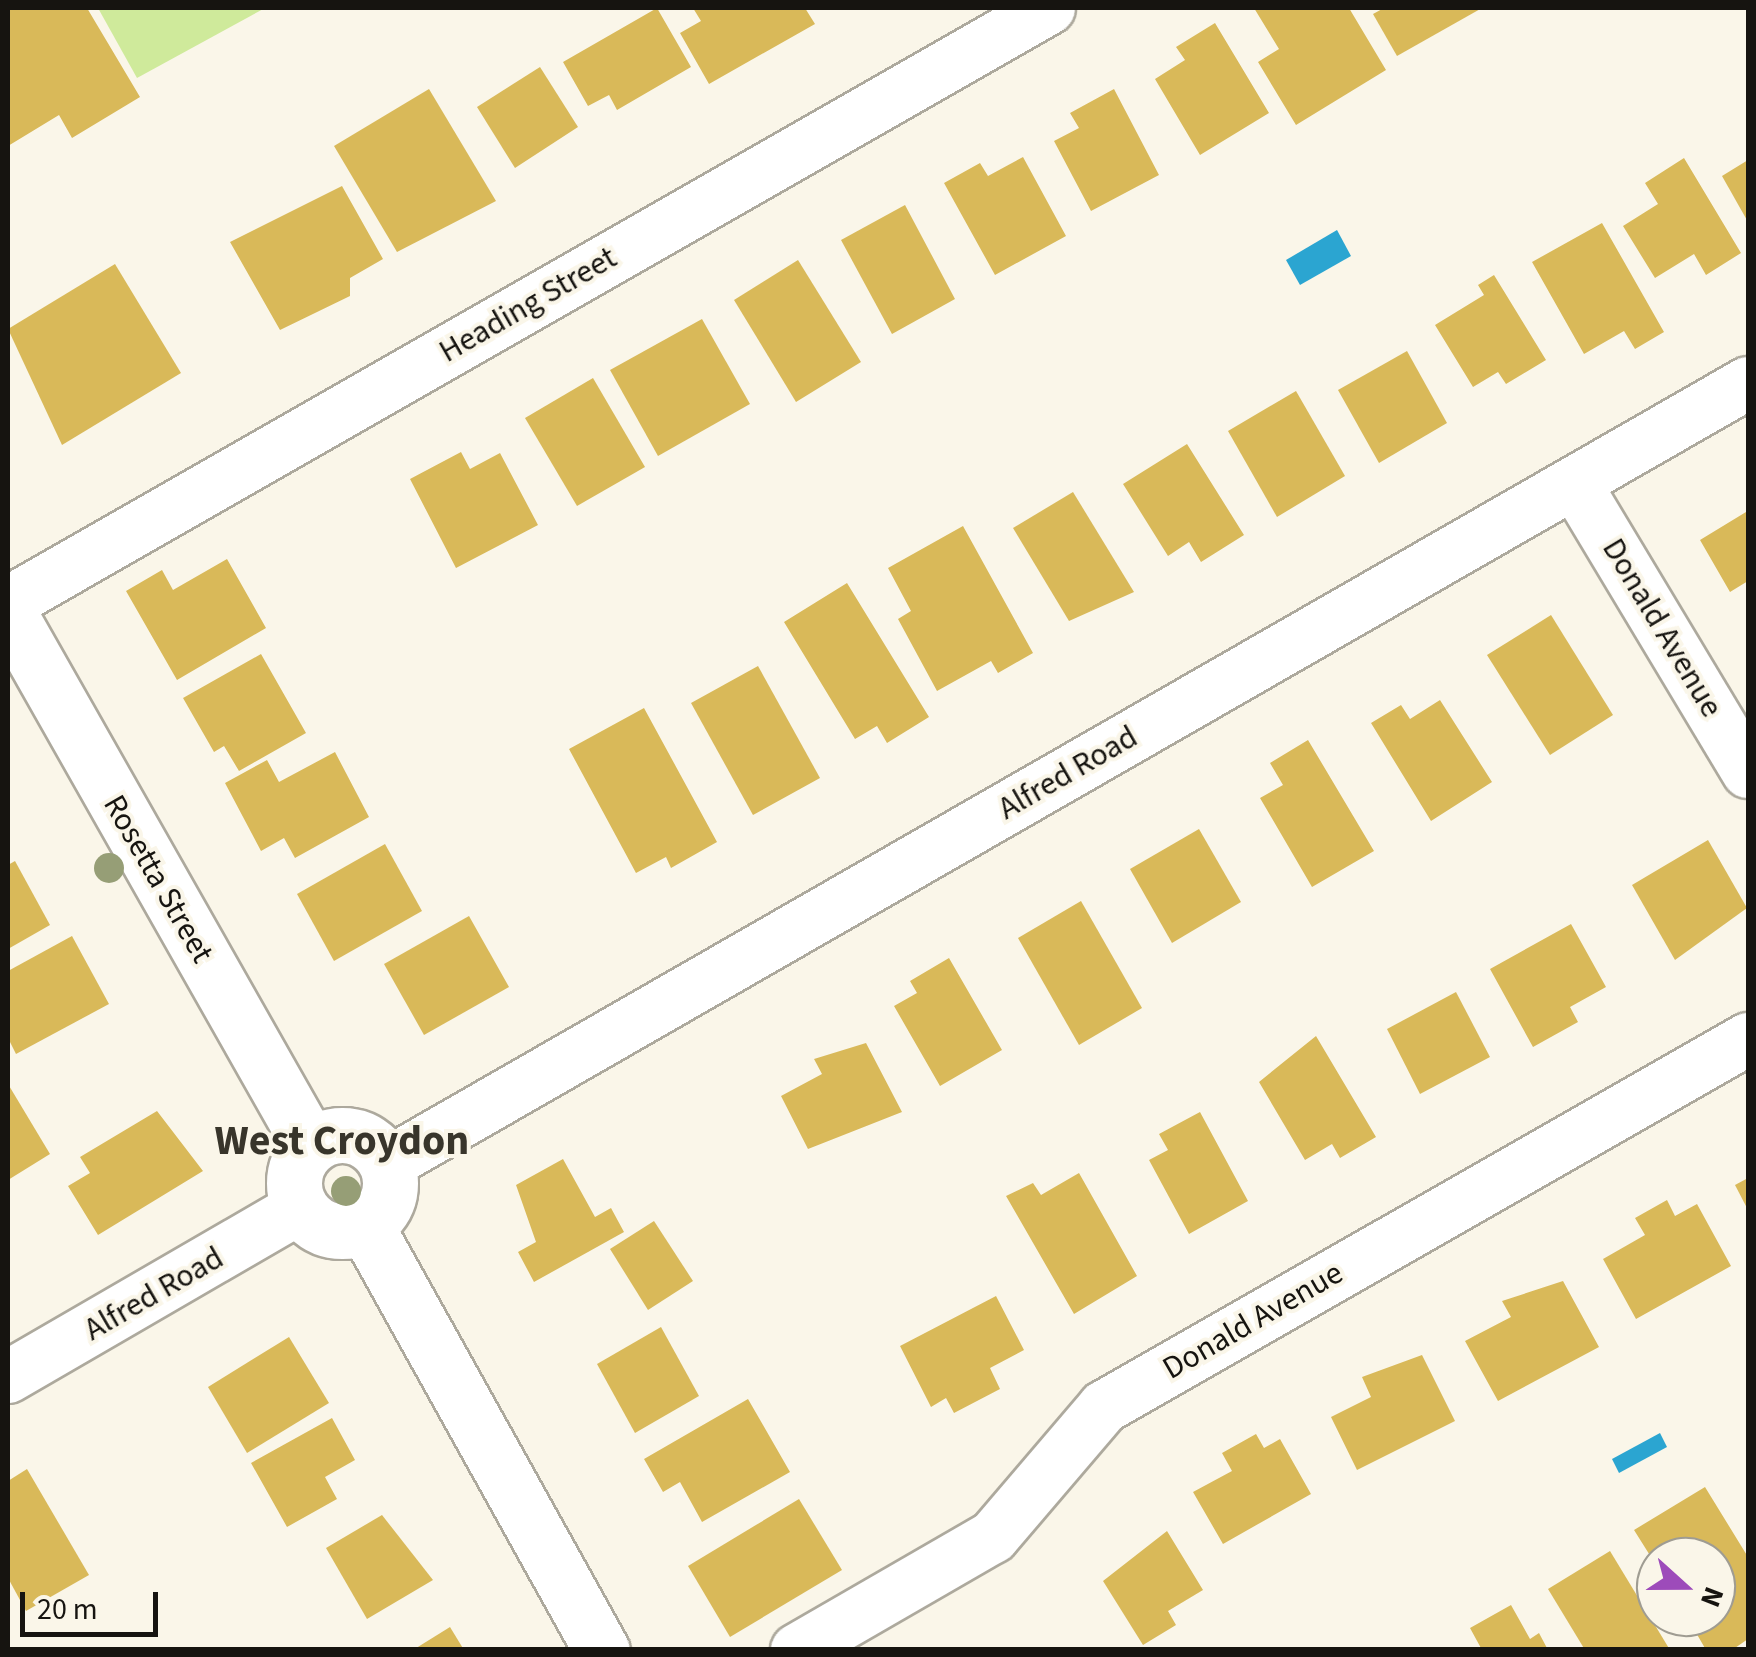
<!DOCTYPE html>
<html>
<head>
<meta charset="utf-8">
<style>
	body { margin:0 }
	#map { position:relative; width:1756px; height:1657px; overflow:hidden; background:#faf6e9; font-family:"Source Sans 3",sans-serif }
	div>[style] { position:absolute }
	.green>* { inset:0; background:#cfea9b }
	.water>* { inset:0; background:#2ba5d1 }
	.building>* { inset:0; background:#d9b959 }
	.roads { filter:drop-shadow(2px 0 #ada99d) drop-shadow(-2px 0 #ada99d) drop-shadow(0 2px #ada99d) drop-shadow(0 -2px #ada99d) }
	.minor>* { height:52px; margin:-26px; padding:0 26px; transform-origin:26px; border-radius:26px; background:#fff }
	.tertiary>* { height:55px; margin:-27.5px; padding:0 27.5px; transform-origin:27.5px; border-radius:27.5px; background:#fff }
	.tertiary>.ring { margin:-27.5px; padding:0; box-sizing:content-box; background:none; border:55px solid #fff; border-radius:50% }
	.trees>* { width:30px; height:30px; margin:-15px; border-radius:50%; background:#969e76 }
	span { translate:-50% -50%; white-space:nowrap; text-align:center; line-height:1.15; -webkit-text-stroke:8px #faf6e9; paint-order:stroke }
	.street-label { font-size:32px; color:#161410 }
	.district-label { font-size:42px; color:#38352b; font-weight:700 }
	.frame { position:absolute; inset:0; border:10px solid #161410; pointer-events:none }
	.north { position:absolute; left:1636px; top:1537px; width:100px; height:100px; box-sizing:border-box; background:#faf6e9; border:2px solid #9f9c92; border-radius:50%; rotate:111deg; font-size:28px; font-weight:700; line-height:40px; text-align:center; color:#161410 }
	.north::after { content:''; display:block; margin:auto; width:35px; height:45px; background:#9d4bba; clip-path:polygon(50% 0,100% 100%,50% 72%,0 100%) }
	.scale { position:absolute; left:20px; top:1592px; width:138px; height:45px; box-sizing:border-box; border:5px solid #161410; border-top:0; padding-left:12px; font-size:30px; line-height:35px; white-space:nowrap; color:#161410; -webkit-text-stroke:8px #faf6e9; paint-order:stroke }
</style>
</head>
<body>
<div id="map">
	<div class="green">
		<i style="clip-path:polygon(98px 8px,265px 8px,137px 78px)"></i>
	</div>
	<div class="water">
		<i style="clip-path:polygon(1337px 230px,1351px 256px,1300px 285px,1286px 260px)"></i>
		<i style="clip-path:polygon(1660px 1433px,1667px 1447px,1619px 1473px,1612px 1459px)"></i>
	</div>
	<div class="building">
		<i style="clip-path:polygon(8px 8px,87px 8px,140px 97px,72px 138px,59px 115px,8px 146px)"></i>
		<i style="clip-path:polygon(657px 8px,691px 67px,617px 110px,609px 95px,588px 106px,563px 62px)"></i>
		<i style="clip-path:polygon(693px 8px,805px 8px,815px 24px,709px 84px,680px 33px,701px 21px)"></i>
		<i style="clip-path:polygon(1254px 8px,1349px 8px,1386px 70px,1296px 125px,1258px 62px,1279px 49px)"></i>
		<i style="clip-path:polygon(1384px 8px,1482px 8px,1397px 56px,1373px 14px)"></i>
		<i style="clip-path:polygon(1215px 23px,1269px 113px,1200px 155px,1155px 79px,1185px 60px,1176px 47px)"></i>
		<i style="clip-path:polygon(540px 67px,578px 127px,515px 168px,477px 107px)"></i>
		<i style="clip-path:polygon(429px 89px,496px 201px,397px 252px,334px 146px)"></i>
		<i style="clip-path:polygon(1114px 89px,1159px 175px,1091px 211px,1054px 141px,1079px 128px,1070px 113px)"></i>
		<i style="clip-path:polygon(1023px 157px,1066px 236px,995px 275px,944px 183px,980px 163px,988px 176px)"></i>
		<i style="clip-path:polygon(1684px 158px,1741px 253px,1706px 275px,1694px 254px,1655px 278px,1623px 226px,1658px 204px,1645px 183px)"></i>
		<i style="clip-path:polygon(1748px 160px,1748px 222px,1722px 176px)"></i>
		<i style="clip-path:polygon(342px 186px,383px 259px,350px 278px,350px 296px,280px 330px,230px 242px)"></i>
		<i style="clip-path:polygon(905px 205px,955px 299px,892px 334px,841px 240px)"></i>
		<i style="clip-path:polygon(1602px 223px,1664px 332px,1635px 349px,1624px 331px,1584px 354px,1532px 262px)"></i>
		<i style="clip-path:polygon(798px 260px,861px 362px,796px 402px,734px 300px)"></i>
		<i style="clip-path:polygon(115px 264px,181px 373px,62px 445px,8px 329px)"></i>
		<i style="clip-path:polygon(1494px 275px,1546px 360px,1506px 384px,1498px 372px,1473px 387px,1435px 325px,1484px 295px,1478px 285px)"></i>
		<i style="clip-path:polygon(702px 319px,750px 404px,658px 456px,610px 370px)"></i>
		<i style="clip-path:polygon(1407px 351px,1447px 423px,1379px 463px,1338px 390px)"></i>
		<i style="clip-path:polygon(593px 378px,645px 467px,577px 506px,525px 418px)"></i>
		<i style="clip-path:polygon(1296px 391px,1345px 476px,1277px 517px,1228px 431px)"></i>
		<i style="clip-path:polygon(1187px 444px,1244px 535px,1201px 562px,1189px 542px,1168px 556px,1123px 484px)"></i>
		<i style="clip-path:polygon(461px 452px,470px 469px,500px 453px,538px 525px,456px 568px,410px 479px)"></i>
		<i style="clip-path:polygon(1073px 492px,1134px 592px,1069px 621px,1013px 528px)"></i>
		<i style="clip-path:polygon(1748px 499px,1748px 581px,1730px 592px,1700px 540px,1746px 512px)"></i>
		<i style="clip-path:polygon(963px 526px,1033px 653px,998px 673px,991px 661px,937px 691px,898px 619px,911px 611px,888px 568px)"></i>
		<i style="clip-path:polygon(227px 559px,266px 628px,177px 680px,126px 591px,162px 570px,173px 590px)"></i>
		<i style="clip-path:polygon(847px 583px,929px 717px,887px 743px,877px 726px,855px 739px,784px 622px)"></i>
		<i style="clip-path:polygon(1551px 615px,1613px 715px,1550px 755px,1487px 655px)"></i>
		<i style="clip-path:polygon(261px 654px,306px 733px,239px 771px,224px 746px,214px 752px,183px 698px)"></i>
		<i style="clip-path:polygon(758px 666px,820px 778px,753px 815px,691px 703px)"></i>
		<i style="clip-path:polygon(1440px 700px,1492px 782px,1431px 821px,1371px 723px,1401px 705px,1410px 719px)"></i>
		<i style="clip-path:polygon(644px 708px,717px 842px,671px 868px,666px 857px,636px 873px,569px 749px)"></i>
		<i style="clip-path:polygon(1308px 740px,1374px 851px,1312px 887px,1260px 798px,1283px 785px,1270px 763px)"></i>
		<i style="clip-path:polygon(335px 752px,369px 817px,295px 858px,284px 838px,261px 851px,225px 783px,267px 760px,279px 782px)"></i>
		<i style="clip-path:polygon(1199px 829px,1241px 902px,1172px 943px,1130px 869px)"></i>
		<i style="clip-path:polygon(1708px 840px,1747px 908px,1675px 960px,1632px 885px)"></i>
		<i style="clip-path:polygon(385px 844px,422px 911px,334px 961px,297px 894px)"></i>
		<i style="clip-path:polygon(15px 861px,50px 925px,8px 949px,8px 865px)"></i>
		<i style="clip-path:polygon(1081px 901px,1142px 1008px,1079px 1045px,1018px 938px)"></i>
		<i style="clip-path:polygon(469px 916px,509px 987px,424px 1035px,384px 964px)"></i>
		<i style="clip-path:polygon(1571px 924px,1606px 987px,1570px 1007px,1578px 1022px,1533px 1047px,1490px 969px)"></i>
		<i style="clip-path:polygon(72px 936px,109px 1004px,16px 1054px,8px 1038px,8px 971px)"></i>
		<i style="clip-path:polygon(949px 958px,1002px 1050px,940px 1086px,894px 1006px,917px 993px,910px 981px)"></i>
		<i style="clip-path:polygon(1456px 992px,1490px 1057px,1420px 1094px,1387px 1029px)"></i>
		<i style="clip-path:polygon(1316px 1036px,1376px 1137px,1340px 1158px,1332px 1144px,1305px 1160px,1259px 1082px)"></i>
		<i style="clip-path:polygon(866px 1043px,902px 1112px,808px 1149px,781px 1096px,822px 1074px,814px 1059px)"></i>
		<i style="clip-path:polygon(8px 1084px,50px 1154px,8px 1180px)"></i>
		<i style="clip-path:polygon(157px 1111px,203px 1171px,98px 1235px,68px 1186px,90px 1173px,80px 1157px)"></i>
		<i style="clip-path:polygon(1200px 1112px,1248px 1201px,1189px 1234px,1149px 1160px,1168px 1150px,1159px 1134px)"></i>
		<i style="clip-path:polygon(563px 1159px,595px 1217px,611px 1208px,624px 1232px,534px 1282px,518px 1252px,536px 1242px,516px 1185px)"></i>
		<i style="clip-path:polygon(1079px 1173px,1137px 1276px,1074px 1314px,1006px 1196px,1033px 1183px,1041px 1195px)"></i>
		<i style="clip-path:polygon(1748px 1178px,1748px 1210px,1735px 1185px)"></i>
		<i style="clip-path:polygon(1667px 1200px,1675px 1216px,1697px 1204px,1731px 1266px,1636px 1319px,1603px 1259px,1645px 1235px,1635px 1218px)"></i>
		<i style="clip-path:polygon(654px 1221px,693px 1281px,648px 1310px,610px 1249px)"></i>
		<i style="clip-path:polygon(1563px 1281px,1599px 1347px,1498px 1401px,1465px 1341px,1511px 1317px,1502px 1301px)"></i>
		<i style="clip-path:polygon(996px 1296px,1024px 1350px,990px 1368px,1000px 1389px,954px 1413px,946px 1398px,931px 1407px,900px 1346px)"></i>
		<i style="clip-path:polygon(661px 1327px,699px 1396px,635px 1433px,597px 1364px)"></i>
		<i style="clip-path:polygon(289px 1337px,329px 1403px,247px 1453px,208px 1387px)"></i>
		<i style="clip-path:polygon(1422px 1355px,1455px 1421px,1357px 1470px,1331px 1417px,1371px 1397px,1362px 1377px)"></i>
		<i style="clip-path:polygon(748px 1399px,790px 1472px,702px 1522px,680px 1482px,663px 1492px,644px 1459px)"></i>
		<i style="clip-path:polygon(332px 1418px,355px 1460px,325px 1477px,337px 1499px,287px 1527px,251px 1463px)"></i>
		<i style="clip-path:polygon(1256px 1434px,1264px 1448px,1280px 1439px,1311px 1494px,1223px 1544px,1193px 1492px,1232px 1471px,1222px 1453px)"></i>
		<i style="clip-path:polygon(27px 1469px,89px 1575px,26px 1611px,8px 1578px,8px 1481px)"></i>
		<i style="clip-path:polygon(1705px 1487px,1748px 1557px,1748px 1639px,1732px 1650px,1706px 1650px,1687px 1617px,1716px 1617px,1716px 1557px,1665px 1555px,1656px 1565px,1634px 1530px)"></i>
		<i style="clip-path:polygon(799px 1499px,842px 1570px,730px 1637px,688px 1566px)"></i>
		<i style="clip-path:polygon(382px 1515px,433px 1580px,367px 1619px,326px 1548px)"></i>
		<i style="clip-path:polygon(1167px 1531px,1203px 1590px,1168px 1611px,1176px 1625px,1143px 1645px,1103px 1581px)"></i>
		<i style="clip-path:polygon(1610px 1551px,1670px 1650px,1585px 1650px,1548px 1589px)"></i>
		<i style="clip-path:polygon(1511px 1605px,1530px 1639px,1539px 1633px,1548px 1650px,1482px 1650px,1470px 1628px)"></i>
		<i style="clip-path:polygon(450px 1627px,464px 1650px,413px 1650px)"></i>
	</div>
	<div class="roads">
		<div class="minor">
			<i style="left:1575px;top:484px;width:336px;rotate:59deg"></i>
			<i style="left:8px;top:603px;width:1199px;rotate:-29.75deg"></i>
			<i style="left:387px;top:1164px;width:1569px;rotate:-29.85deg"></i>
			<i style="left:8px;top:1377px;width:337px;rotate:-30.1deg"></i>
			<i style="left:797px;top:1650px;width:226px;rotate:-30deg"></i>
			<i style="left:993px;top:1537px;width:171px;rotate:-49.5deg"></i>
			<i style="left:1104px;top:1407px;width:742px;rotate:-29.74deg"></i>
		</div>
		<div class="tertiary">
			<i style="left:8px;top:612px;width:613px;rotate:60.46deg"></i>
			<i class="ring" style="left:294px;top:1135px;width:41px;height:41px"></i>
			<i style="left:365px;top:1225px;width:487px;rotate:60.9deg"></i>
		</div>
	</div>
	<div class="trees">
		<i style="left:109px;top:868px"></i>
		<i style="left:346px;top:1191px"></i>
	</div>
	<div class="street-label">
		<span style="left:528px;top:305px;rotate:-30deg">Heading Street</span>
		<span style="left:1662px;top:628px;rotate:59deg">Donald Avenue</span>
		<span style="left:1068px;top:773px;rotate:-30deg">Alfred Road</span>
		<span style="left:158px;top:879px;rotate:60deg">Rosetta Street</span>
		<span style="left:154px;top:1294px;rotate:-30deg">Alfred Road</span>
		<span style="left:1253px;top:1321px;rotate:-30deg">Donald Avenue</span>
	</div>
	<div class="district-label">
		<span style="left:342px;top:1141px">West Croydon</span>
	</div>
	<div class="frame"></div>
	<div class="north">N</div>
	<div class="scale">20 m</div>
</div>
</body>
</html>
